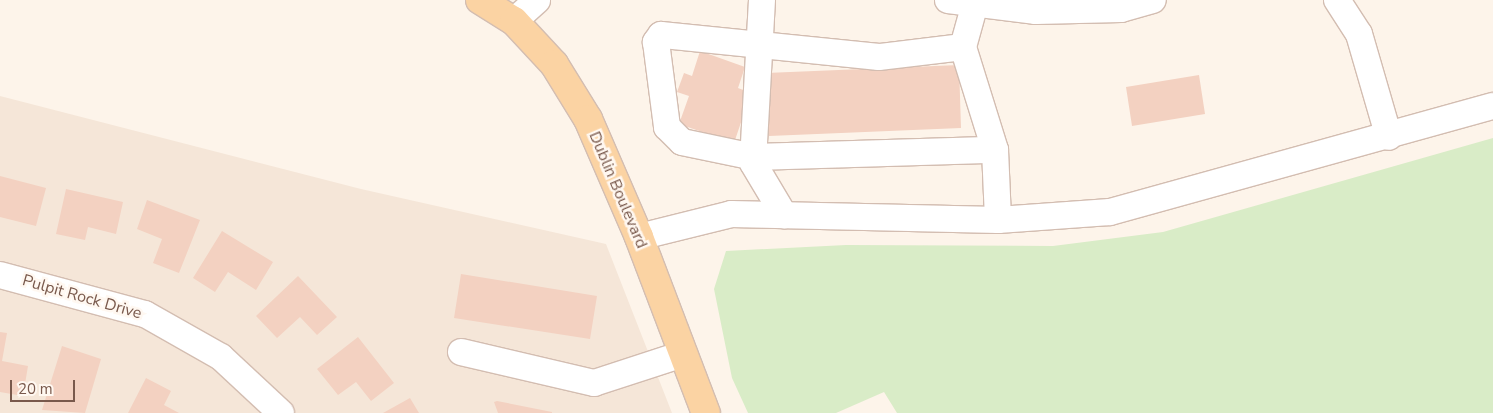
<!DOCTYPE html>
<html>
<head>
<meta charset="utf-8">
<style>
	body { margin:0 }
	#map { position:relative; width:1493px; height:413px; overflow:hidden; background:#fdf4ea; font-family:"Nunito Sans",sans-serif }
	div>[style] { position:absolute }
	.residential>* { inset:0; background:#f5e6d8 }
	.green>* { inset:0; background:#d9ecc7 }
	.building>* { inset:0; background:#f3d1c1 }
	.roads { filter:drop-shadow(1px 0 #d3bdb1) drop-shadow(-1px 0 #d3bdb1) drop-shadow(0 1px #d3bdb1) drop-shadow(0 -1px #d3bdb1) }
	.minor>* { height:26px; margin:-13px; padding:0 13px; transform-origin:13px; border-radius:13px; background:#fff }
	.major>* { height:28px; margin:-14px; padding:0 14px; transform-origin:14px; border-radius:14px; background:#fbd3a3 }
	span { translate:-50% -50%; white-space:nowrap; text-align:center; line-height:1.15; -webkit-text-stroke:5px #fff8f1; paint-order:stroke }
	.street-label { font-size:16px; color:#79594c }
	.scale { position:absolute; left:10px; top:380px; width:65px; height:22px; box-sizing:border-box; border:2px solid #79594c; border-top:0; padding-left:6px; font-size:15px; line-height:18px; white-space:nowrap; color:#79594c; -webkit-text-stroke:4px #fff8f1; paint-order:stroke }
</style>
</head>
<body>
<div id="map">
	<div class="residential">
		<i style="clip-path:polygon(0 96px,361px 189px,606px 244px,672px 413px,0 413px)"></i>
	</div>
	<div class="green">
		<i style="clip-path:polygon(1493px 138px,1493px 413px,897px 413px,884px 392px,836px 413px,748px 413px,732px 378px,714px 289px,726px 251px,846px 245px,1053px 246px,1163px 232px)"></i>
	</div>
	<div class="building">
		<i style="clip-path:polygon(700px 51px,745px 67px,738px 88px,751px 93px,734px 143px,679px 124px,689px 96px,677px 92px,684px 73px,692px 76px)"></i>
		<i style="clip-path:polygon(959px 65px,961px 128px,769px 136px,766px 73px)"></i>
		<i style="clip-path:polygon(1199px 75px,1205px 114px,1132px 126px,1126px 87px)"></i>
		<i style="clip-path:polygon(0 176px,46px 188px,36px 226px,0 217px)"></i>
		<i style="clip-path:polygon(66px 189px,123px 202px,116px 234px,88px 227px,85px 240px,56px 234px)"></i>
		<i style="clip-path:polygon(147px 200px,200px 220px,179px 273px,153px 263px,162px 239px,137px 229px)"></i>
		<i style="clip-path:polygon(222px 231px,273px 262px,256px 290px,228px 272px,215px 292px,193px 278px)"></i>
		<i style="clip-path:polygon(461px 274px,597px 296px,590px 339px,454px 318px)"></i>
		<i style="clip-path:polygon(298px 276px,337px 317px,317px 335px,300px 317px,277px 338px,256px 316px)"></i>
		<i style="clip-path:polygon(0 332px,7px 333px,2px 361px,28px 366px,23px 396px,0 392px)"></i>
		<i style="clip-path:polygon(358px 337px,394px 383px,371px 401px,356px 382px,338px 395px,317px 369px)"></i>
		<i style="clip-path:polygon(62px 346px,101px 359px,85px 413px,42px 410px)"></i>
		<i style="clip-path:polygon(146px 378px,171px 391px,164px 405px,179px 413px,128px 413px)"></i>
		<i style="clip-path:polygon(410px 398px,419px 413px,383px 413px)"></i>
		<i style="clip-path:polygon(497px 401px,552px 412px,552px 413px,498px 413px,494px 402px)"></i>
	</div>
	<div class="roads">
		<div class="minor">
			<i style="left:762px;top:0;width:163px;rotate:93.2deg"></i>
			<i style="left:753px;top:163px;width:61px;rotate:59.2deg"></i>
			<i style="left:948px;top:0;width:89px;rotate:7.1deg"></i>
			<i style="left:1036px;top:11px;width:85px;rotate:-1.3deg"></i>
			<i style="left:1121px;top:9px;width:33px;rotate:-16deg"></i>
			<i style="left:976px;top:0;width:49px;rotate:105.5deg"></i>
			<i style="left:963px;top:47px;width:108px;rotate:72.7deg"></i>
			<i style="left:995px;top:150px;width:70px;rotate:87.5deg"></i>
			<i style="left:1337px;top:0;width:40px;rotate:57.1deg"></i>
			<i style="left:1359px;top:34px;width:107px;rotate:73.8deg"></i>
			<i style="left:514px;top:21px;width:31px;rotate:-42deg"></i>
			<i style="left:963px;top:47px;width:85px;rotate:173.2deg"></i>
			<i style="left:879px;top:57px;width:219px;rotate:-174.2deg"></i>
			<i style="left:661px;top:35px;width:9px;rotate:126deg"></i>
			<i style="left:656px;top:42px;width:86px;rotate:82.6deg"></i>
			<i style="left:667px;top:127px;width:21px;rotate:45deg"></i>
			<i style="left:682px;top:142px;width:74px;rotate:11.8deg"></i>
			<i style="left:754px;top:157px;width:241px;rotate:-1.7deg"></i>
			<i style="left:639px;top:237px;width:95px;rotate:-14deg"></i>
			<i style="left:731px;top:214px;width:267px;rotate:1.3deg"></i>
			<i style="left:998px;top:220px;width:112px;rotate:-4.1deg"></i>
			<i style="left:1110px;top:212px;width:397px;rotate:-15.5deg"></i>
			<i style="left:0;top:275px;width:150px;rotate:15.1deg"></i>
			<i style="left:145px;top:314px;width:87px;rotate:29.5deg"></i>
			<i style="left:221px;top:357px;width:82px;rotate:43deg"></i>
			<i style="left:461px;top:352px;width:137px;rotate:13.1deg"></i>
			<i style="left:594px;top:383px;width:94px;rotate:-18deg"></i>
		</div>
		<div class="major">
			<i style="left:480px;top:0;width:40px;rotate:32deg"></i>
			<i style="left:514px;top:21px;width:59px;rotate:47.1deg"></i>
			<i style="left:554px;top:64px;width:65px;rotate:58.3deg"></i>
			<i style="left:588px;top:119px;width:129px;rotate:66.6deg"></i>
			<i style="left:639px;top:237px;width:188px;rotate:69.2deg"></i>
		</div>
	</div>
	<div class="street-label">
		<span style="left:618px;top:190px;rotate:67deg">Dublin Boulevard</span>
		<span style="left:82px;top:297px;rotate:16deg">Pulpit Rock Drive</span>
	</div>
	<div class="scale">20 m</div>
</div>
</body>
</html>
